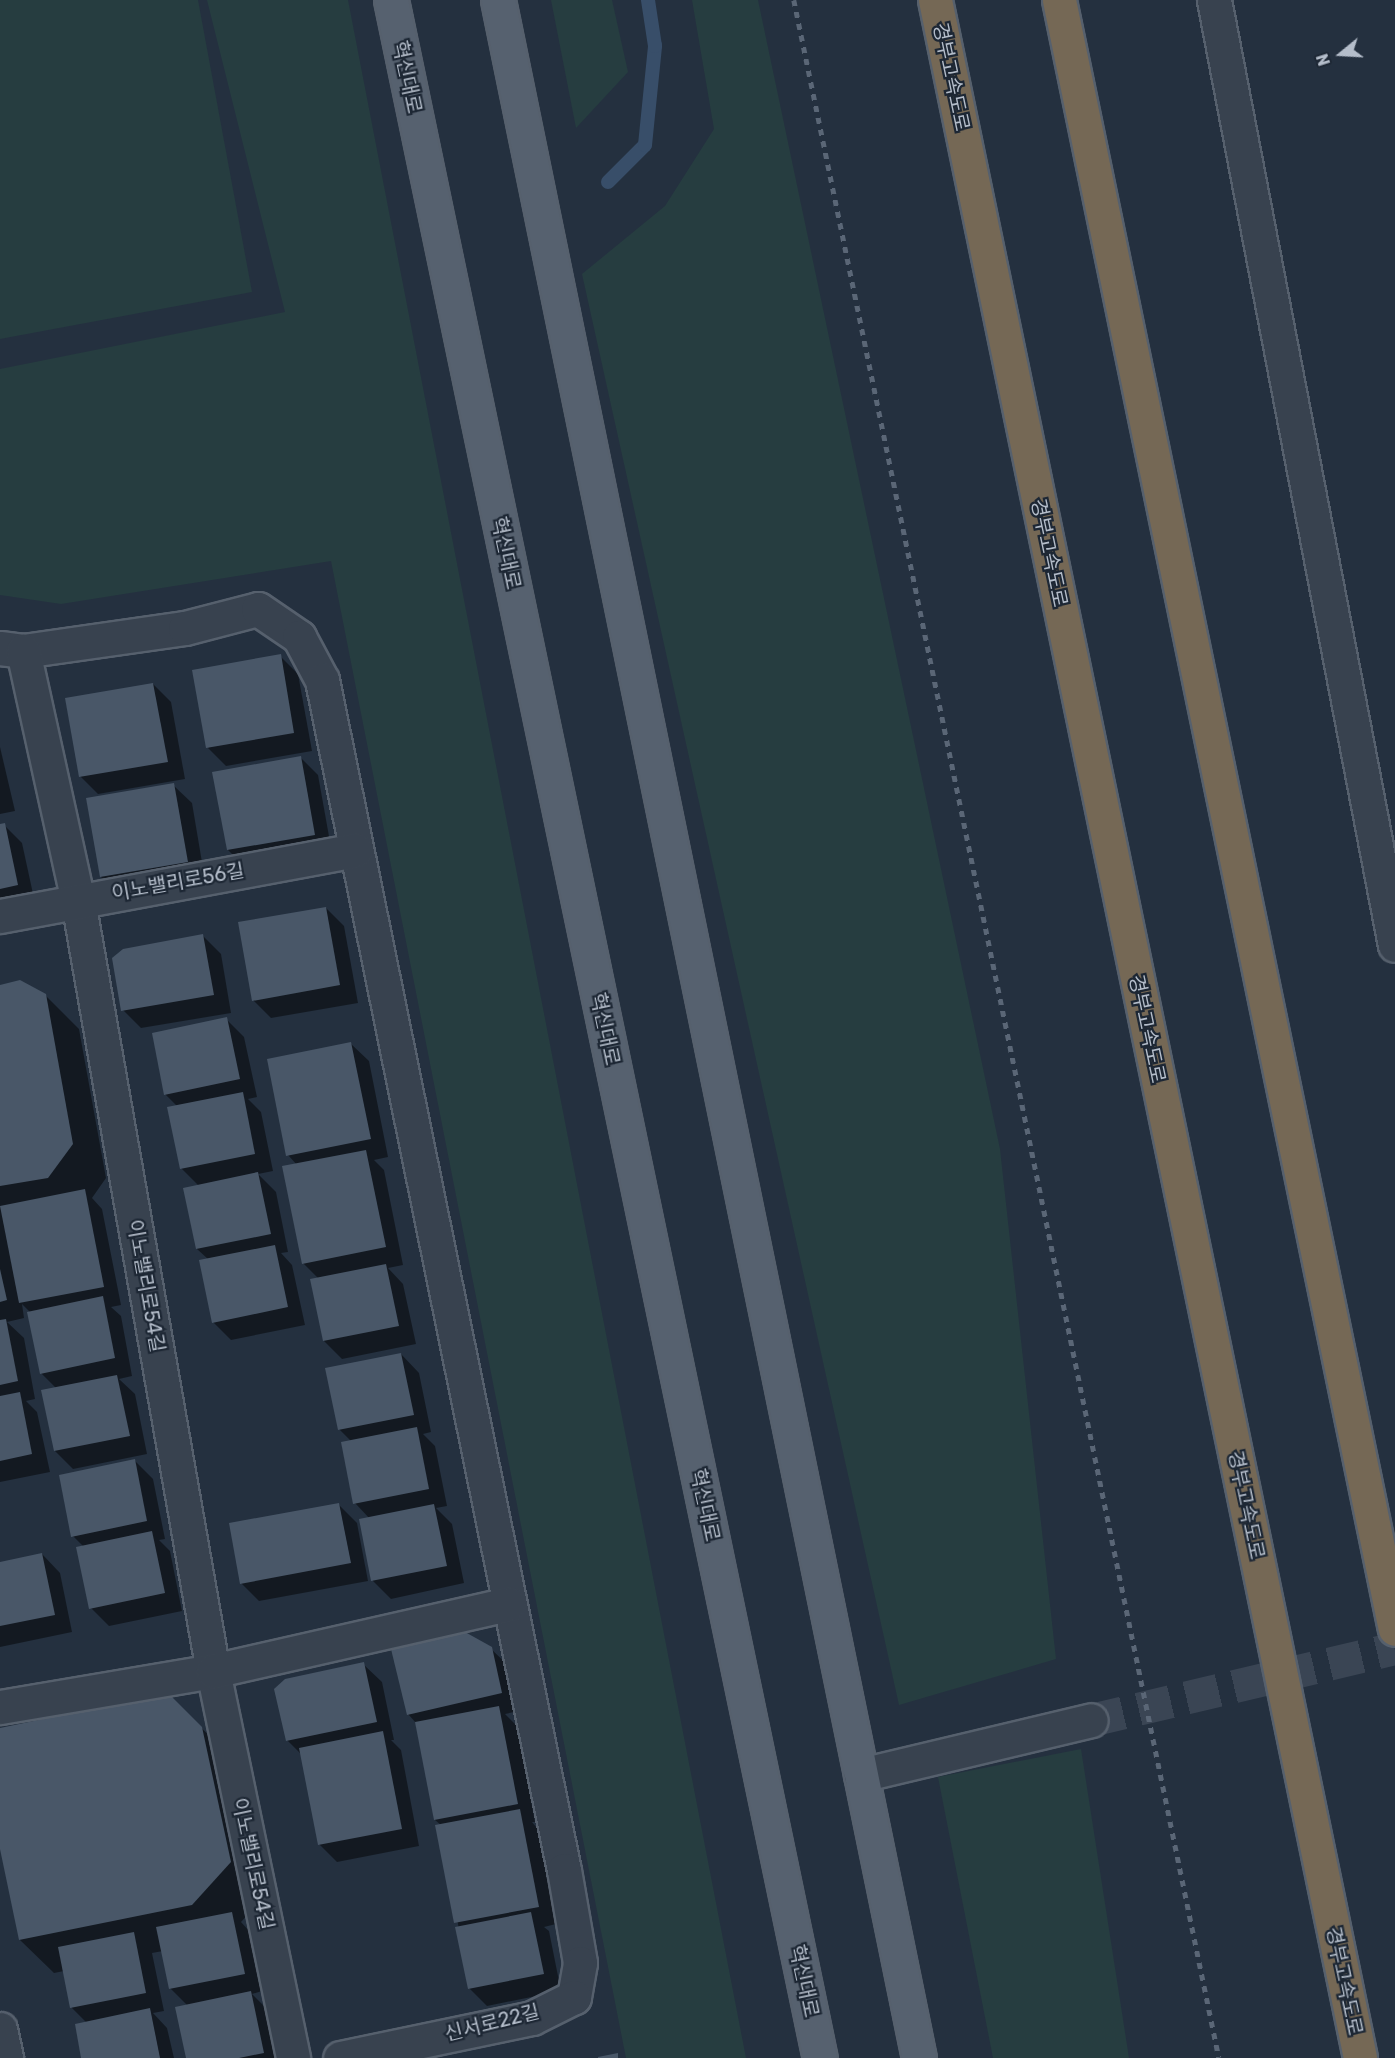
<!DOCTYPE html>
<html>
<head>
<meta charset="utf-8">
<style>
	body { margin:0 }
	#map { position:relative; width:1395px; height:2058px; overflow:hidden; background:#24303f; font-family:Rubik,"Noto Sans KR",sans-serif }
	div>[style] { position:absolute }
	.green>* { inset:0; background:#263d40 }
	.shadow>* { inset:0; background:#0007 }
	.stream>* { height:14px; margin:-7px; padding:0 7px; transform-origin:7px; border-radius:7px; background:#384e69 }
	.building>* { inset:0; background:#495768 }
	.minor-tunnel>* { height:33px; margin-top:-16.5px; transform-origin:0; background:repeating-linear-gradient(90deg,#3a4554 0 33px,transparent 0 49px) }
	.roads { filter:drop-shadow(2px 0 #56606d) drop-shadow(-2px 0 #56606d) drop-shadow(0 2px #56606d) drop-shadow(0 -2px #56606d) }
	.minor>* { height:33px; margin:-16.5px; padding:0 16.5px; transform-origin:16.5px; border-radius:16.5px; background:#38424f }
	.major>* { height:33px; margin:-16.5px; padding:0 16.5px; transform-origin:16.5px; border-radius:16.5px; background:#56616f }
	.highway>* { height:33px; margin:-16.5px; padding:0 16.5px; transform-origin:16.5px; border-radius:16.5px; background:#756855 }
	.rail>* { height:4.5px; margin-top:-2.25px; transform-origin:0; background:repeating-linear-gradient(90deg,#5a6676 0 6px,transparent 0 12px) }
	span { translate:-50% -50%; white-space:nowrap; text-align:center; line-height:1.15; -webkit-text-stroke:4.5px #1d2734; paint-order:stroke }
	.street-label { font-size:20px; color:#b4bdca }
	.north { position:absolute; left:1311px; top:24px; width:60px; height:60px; -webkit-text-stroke:4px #1d2734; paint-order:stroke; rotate:252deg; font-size:16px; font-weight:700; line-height:24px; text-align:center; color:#b4bdca }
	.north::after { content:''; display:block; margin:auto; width:21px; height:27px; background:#b4bdca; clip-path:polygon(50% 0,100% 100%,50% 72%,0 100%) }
</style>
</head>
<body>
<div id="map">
	<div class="green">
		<i style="clip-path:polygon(0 0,198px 0,252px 292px,0 339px)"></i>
		<i style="clip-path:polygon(207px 0,348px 0,746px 2058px,626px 2058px,331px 561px,61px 604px,0 595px,0 369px,285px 312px)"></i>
		<i style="clip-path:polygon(551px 0,612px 0,628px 72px,576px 128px)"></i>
		<i style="clip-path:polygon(692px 0,758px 0,1000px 1149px,1056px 1659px,899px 1705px,582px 274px,665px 206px,714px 129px)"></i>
		<i style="clip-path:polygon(1081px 1749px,1129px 2058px,993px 2058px,938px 1777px)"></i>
	</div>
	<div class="shadow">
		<i style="clip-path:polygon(280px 656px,298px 674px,312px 751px,226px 766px,208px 748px)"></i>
		<i style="clip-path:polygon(153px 684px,171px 702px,185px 779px,98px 794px,80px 776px)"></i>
		<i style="clip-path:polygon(0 747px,15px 811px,0 814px)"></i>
		<i style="clip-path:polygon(300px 757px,318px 775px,332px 853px,246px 868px,228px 850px)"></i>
		<i style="clip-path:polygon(173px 785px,192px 803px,205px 880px,119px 895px,101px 877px)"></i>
		<i style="clip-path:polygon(4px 825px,22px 843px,35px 903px,0 910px,0 826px)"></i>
		<i style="clip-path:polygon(326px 908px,344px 926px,358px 1003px,271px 1018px,253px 1000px)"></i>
		<i style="clip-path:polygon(203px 936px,221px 954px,231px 1013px,141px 1028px,123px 1010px)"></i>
		<i style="clip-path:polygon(0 986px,45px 995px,79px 1029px,106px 1178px,92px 1198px,102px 1209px,121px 1305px,111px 1307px,121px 1316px,132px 1376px,119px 1379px,135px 1394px,147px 1454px,73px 1469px,55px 1451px,56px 1388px,41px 1373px,31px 1313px,22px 1304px,24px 1318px,7px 1322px,24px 1338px,35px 1399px,26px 1401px,37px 1412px,50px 1472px,0 1482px)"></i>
		<i style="clip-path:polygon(226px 1019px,244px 1037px,257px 1097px,248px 1099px,261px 1112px,273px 1171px,258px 1174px,276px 1192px,288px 1252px,281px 1253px,292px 1265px,305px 1325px,231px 1340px,213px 1322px,209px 1260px,197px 1249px,199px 1186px,181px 1168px,178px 1107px,165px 1094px)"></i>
		<i style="clip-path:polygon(350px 1043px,369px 1061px,388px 1157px,374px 1160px,384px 1170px,403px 1265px,388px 1268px,403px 1284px,416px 1344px,342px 1359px,324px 1341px,319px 1279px,303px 1263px,297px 1165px,288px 1155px)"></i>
		<i style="clip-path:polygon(401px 1354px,419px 1373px,431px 1432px,423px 1434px,435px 1446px,447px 1506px,436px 1508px,452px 1524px,464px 1583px,391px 1599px,373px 1581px,370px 1519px,355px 1503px,352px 1442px,339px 1429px)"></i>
		<i style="clip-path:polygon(135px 1461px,153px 1479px,165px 1539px,159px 1540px,170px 1551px,182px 1611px,109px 1626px,91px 1608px,84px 1547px,73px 1536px)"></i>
		<i style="clip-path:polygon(339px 1505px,357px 1523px,368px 1581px,259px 1601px,241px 1583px)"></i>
		<i style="clip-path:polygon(42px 1554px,60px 1573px,72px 1632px,0 1647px,0 1563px)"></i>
		<i style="clip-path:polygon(491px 1649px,510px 1667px,519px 1711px,505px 1714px,517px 1726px,535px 1822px,532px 1822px,537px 1828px,556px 1924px,544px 1927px,549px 1931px,561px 1991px,487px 2006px,469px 1988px,441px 1825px,435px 1820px,416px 1723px,408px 1714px)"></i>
		<i style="clip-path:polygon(363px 1664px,382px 1682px,394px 1740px,391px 1740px,401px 1750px,419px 1846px,337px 1862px,319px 1844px,302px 1755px,287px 1740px)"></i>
		<i style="clip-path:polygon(168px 1695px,236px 1762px,264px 1897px,241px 1922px,250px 1932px,262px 1991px,252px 1994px,269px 2011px,279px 2058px,188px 2058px,188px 2006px,170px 1988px,163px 1951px,152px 1953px,164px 2011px,153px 2013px,167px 2028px,174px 2058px,83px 2058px,87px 2023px,72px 2008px,64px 1971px,54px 1973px,20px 1940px,0 1842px,0 1729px)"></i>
	</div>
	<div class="stream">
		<i style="left:608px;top:182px;width:52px;rotate:-45deg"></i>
		<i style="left:645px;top:145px;width:100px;rotate:-84.2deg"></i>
		<i style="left:655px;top:46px;width:47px;rotate:-98.7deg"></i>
	</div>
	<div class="building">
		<i style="clip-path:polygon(281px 654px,294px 733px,206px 748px,192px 670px)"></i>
		<i style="clip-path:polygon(153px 683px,168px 762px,79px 777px,65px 698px)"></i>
		<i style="clip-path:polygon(301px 756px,315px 835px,227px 850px,212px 772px)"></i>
		<i style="clip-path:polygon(174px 783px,188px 862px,100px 877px,86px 798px)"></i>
		<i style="clip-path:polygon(5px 823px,18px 885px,0 889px,0 824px)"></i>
		<i style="clip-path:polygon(326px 907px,340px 985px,252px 1001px,238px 922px)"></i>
		<i style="clip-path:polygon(203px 934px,214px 995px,121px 1011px,112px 958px,123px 949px)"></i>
		<i style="clip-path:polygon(20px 980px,46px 994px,73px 1144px,48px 1178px,0 1186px,0 985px)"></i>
		<i style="clip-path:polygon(227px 1017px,240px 1079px,164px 1095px,152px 1033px)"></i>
		<i style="clip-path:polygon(351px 1042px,371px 1139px,286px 1156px,267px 1059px)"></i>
		<i style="clip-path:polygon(243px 1092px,255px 1154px,180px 1169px,167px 1107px)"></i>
		<i style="clip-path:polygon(366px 1150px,386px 1247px,302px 1264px,282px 1166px)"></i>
		<i style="clip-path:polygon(258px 1172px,271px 1234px,196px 1249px,183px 1188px)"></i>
		<i style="clip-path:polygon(85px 1189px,104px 1287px,19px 1303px,0 1206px)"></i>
		<i style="clip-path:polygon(275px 1245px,288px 1307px,212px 1323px,199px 1260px)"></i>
		<i style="clip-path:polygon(386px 1264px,399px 1326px,323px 1341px,310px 1279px)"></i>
		<i style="clip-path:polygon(0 1269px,7px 1300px,0 1302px)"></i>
		<i style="clip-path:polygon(103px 1296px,115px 1358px,40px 1374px,27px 1312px)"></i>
		<i style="clip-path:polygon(6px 1319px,18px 1381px,0 1385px,0 1320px)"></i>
		<i style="clip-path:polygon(401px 1353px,414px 1415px,338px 1430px,325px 1368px)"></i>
		<i style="clip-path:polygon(117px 1375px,130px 1436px,54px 1451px,41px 1390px)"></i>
		<i style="clip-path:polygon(20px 1392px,32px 1454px,0 1461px,0 1396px)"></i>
		<i style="clip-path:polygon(417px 1427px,429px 1489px,353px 1504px,341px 1442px)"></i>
		<i style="clip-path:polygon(135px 1459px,147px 1521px,71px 1537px,59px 1475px)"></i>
		<i style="clip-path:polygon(339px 1503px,351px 1563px,240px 1584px,229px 1523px)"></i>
		<i style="clip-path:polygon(434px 1504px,447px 1566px,371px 1581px,359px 1519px)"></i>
		<i style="clip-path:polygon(152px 1531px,165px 1593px,89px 1609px,76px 1547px)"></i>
		<i style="clip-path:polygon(42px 1553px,55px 1615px,0 1626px,0 1562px)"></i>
		<i style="clip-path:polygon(465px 1632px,492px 1647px,502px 1693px,407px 1715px,391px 1649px)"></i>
		<i style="clip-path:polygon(364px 1662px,377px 1722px,286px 1741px,274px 1689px,285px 1679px)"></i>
		<i style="clip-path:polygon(168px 1693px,202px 1727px,231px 1862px,192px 1905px,19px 1940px,0 1849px,0 1728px)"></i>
		<i style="clip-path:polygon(499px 1706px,518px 1804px,434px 1820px,415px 1722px)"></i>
		<i style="clip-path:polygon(383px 1731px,402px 1829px,318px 1845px,299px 1748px)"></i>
		<i style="clip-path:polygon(520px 1809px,539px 1907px,454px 1923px,435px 1825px)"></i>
		<i style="clip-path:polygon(232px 1912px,245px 1974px,169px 1989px,156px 1927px)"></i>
		<i style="clip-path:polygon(531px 1912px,544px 1974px,468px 1989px,455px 1927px)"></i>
		<i style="clip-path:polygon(134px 1932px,146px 1993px,70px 2008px,58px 1947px)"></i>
		<i style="clip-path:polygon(251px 1991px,264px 2053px,239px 2058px,186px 2058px,175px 2007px)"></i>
		<i style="clip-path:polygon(150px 2008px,160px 2058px,81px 2058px,75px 2024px)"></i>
		<i style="clip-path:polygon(618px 2053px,618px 2058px,598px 2058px,598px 2057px)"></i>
	</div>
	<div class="minor-tunnel">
		<i style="left:1091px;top:1720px;width:312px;rotate:-13.3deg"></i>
	</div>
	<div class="roads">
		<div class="minor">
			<i style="left:1214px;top:0;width:962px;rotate:79.16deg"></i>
			<i style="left:0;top:648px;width:23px;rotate:7deg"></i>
			<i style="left:23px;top:651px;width:164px;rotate:-8.1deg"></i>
			<i style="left:185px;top:628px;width:75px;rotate:-14.6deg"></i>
			<i style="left:258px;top:609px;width:50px;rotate:34.3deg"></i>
			<i style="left:299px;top:637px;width:49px;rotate:61.9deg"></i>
			<i style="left:322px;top:680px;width:1214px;rotate:78.51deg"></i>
			<i style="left:564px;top:1870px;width:94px;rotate:80.2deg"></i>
			<i style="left:580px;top:1963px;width:35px;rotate:100deg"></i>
			<i style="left:574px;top:1997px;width:47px;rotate:153.4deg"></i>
			<i style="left:532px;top:2018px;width:196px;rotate:168.2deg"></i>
			<i style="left:23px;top:651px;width:256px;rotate:77.6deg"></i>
			<i style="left:78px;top:901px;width:782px;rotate:80.06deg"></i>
			<i style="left:213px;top:1671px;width:395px;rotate:78.3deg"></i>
			<i style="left:0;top:916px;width:362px;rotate:-10.5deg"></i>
			<i style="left:0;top:1707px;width:216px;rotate:-9.6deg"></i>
			<i style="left:213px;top:1671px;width:303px;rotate:-12.8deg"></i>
			<i style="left:861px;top:1775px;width:236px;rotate:-13.4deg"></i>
			<i style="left:0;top:2029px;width:30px;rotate:78deg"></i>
		</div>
		<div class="major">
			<i style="left:391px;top:0;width:2102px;rotate:78.23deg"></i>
			<i style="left:498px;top:0;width:2101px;rotate:78.44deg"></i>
		</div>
		<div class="highway">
			<i style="left:935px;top:0;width:2101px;rotate:78.33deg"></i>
			<i style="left:1059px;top:0;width:1663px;rotate:78.35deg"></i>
		</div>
	</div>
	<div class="rail">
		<i style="left:794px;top:0;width:2101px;rotate:78.33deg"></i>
	</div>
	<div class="street-label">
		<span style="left:407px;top:77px;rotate:78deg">혁신대로</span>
		<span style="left:951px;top:77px;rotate:78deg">경부고속도로</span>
		<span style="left:506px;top:553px;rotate:78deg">혁신대로</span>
		<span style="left:1049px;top:553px;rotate:78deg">경부고속도로</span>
		<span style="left:178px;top:882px;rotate:-10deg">이노밸리로56길</span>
		<span style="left:605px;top:1029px;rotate:78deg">혁신대로</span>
		<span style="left:1147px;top:1029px;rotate:78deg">경부고속도로</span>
		<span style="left:146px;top:1286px;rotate:80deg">이노밸리로54길</span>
		<span style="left:705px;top:1505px;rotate:78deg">혁신대로</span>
		<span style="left:1246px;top:1505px;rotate:78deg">경부고속도로</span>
		<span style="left:253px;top:1864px;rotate:78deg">이노밸리로54길</span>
		<span style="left:804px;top:1981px;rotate:78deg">혁신대로</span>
		<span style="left:1344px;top:1981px;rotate:78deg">경부고속도로</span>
		<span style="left:492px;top:2023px;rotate:-14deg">신서로22길</span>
	</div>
	<div class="north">N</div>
</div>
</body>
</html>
